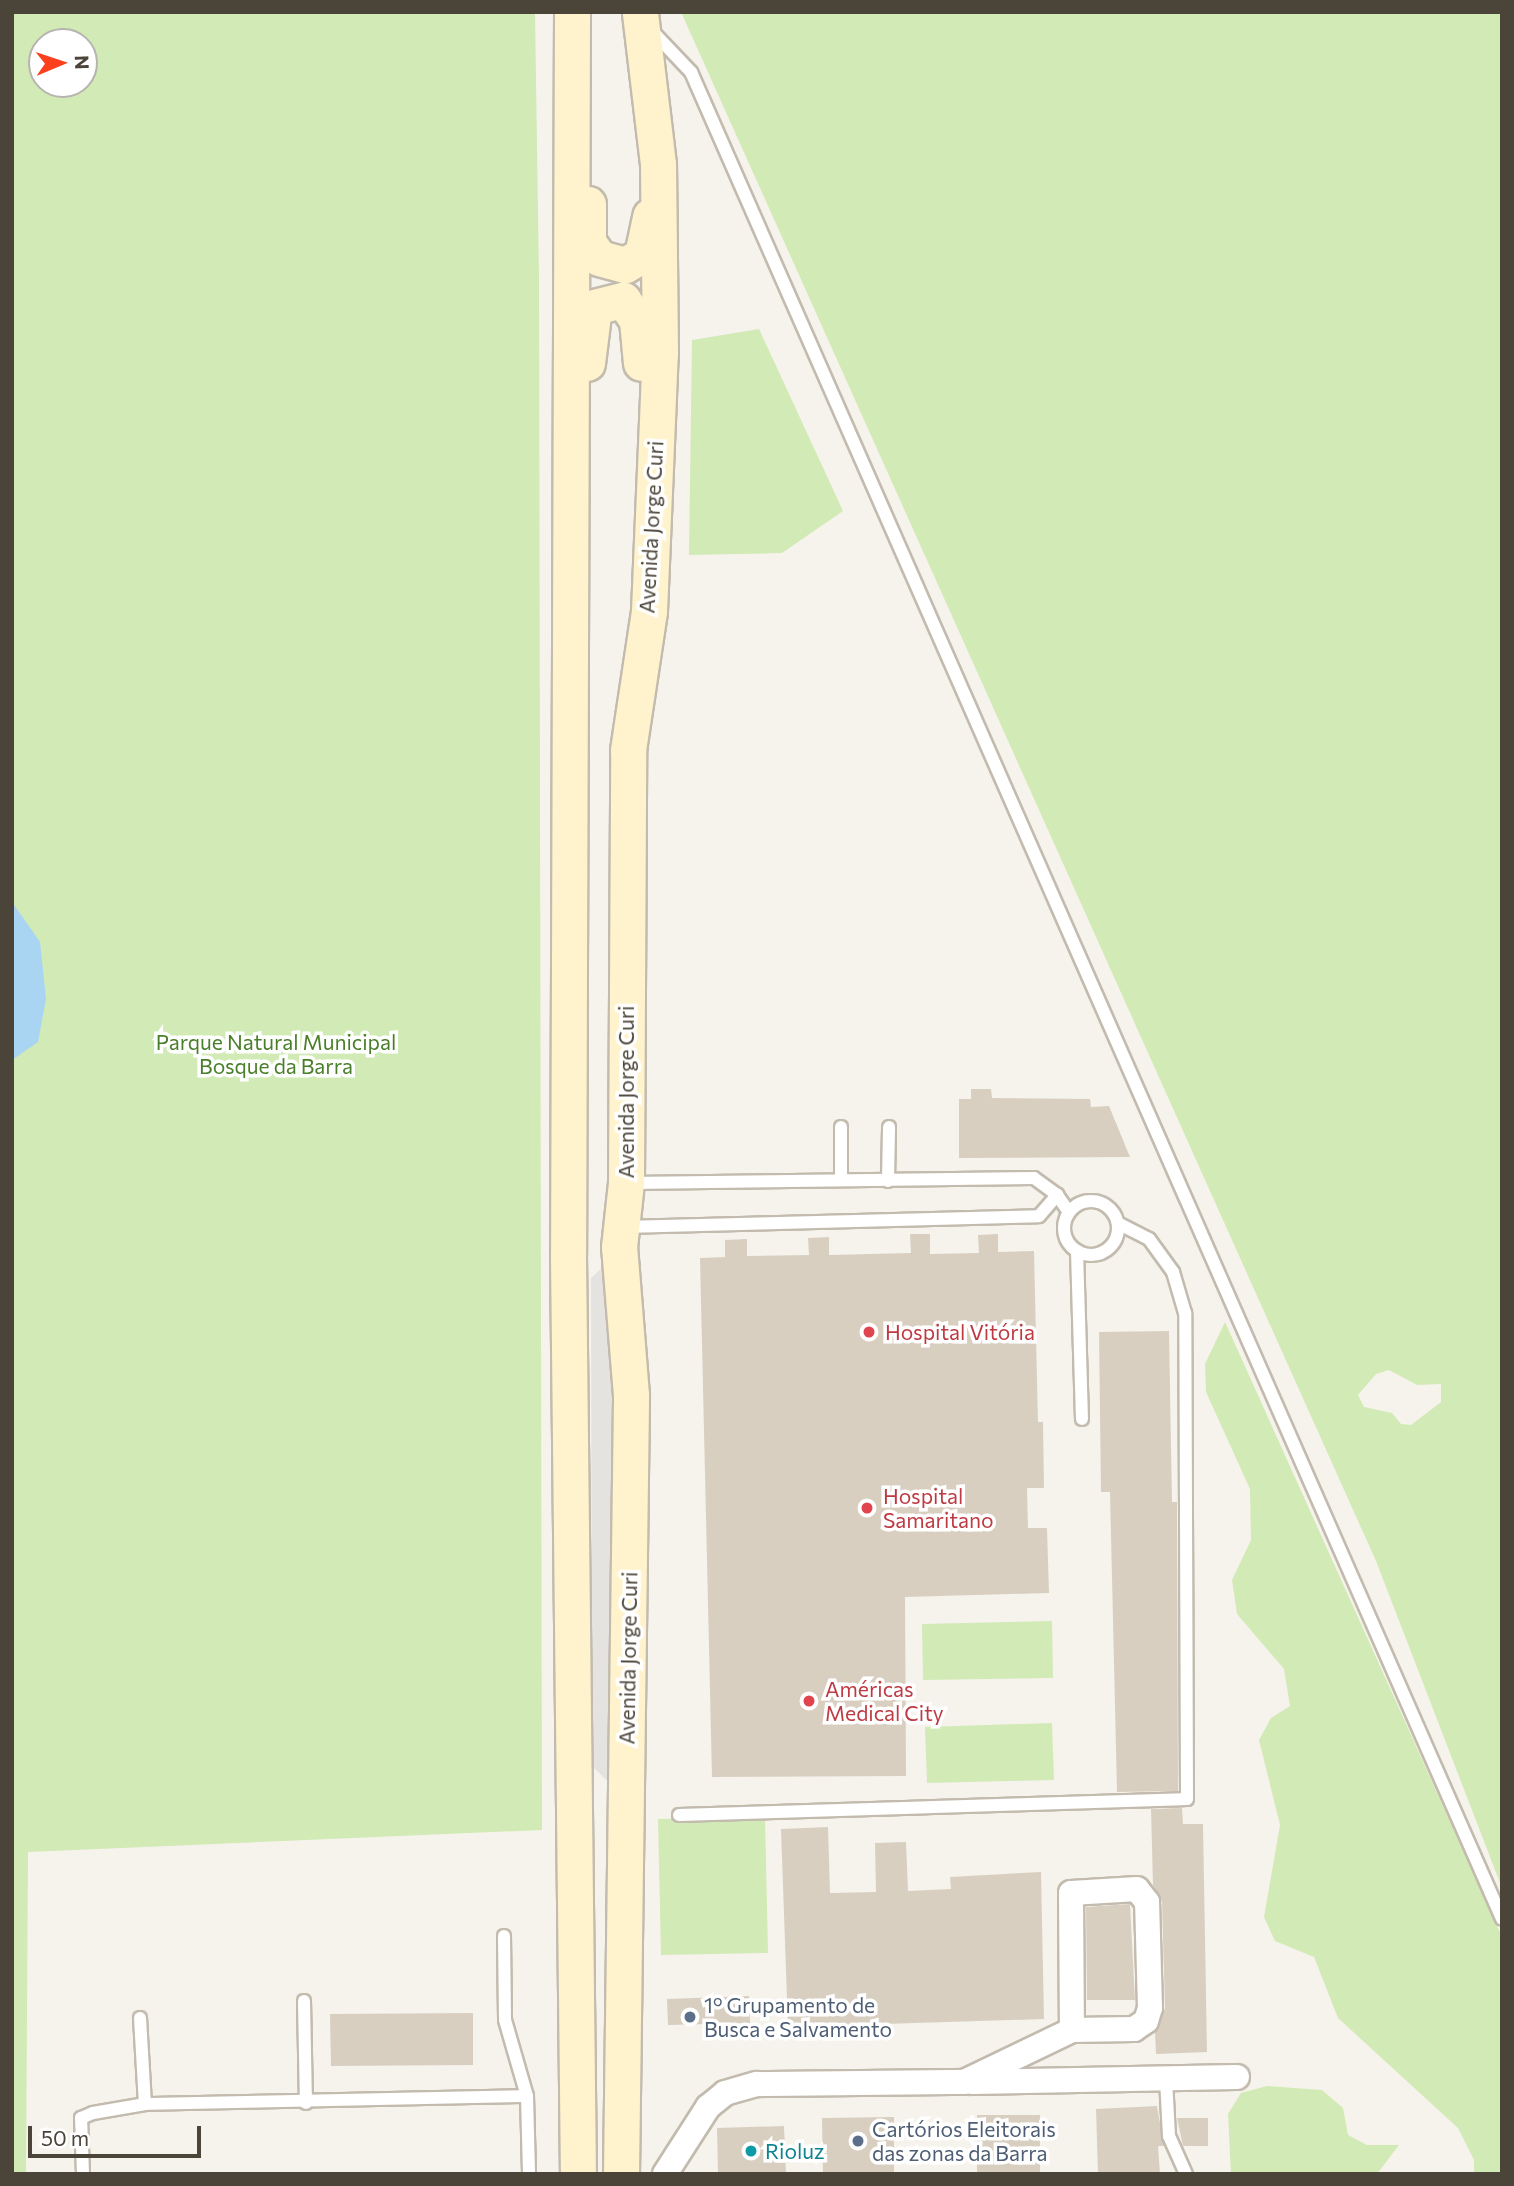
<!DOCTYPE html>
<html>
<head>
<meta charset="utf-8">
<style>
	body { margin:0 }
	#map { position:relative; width:1514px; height:2186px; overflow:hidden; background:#f6f3ec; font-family:Commissioner,sans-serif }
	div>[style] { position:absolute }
	.green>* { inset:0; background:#d2eab5 }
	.parking>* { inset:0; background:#e5e3e0 }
	.water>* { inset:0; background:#a9d4f2 }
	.building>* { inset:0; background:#d8cfc1 }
	.roads { filter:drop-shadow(2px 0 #c2bbae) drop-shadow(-2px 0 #c2bbae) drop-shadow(0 2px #c2bbae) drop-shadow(0 -2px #c2bbae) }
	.lane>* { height:12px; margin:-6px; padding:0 6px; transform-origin:6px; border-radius:6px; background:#fff }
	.lane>.ring { margin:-6px; padding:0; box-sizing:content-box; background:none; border:12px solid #fff; border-radius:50% }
	.street>* { height:24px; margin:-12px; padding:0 12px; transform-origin:12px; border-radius:12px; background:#fff }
	.secondary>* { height:35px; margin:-17.5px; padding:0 17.5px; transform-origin:17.5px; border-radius:17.5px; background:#fff3cd }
	.dots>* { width:19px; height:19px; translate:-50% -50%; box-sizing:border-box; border:4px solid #fff; border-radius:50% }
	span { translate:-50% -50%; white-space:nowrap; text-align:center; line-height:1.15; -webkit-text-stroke:7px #fff; paint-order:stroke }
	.street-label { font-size:21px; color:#4b4439 }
	.park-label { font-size:21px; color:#4a7f2a }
	.health-label { font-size:21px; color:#be3a42 }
	.left { translate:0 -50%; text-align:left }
	.service-label { font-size:21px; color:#4e5e75 }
	.culture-label { font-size:21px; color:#0d838f }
	.frame { position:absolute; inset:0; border:14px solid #4b4439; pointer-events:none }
	.north { position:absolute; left:28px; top:28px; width:70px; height:70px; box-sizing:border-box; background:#fff; border:2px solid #b7b4b0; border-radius:50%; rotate:88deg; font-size:19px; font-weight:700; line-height:28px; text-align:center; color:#4b4439 }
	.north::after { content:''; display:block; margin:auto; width:24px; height:32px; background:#fc3f1d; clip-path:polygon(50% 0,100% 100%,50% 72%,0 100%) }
	.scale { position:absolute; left:28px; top:2126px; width:173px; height:32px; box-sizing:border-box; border:4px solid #4b4439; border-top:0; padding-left:9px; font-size:21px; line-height:24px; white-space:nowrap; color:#4b4439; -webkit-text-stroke:5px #fff; paint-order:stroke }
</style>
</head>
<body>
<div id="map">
	<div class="green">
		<i style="clip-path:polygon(evenodd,12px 12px,535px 12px,539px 279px,542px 1830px,28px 1852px,26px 2174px,12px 2174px,12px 12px,42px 42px,84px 42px,84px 84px,42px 84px,42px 42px)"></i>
		<i style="clip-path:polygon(evenodd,681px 12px,1502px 12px,1502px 1888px,1376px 1561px,681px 12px,1389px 1370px,1417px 1385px,1441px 1384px,1441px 1402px,1411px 1425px,1401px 1424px,1392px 1413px,1364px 1407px,1358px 1395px,1376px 1374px,1389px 1370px)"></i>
		<i style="clip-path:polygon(759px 329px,843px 511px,782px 553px,689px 555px,692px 340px)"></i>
		<i style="clip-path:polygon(1225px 1322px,1502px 1937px,1502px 2174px,1474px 2174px,1474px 2160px,1458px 2128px,1338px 2018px,1314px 1957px,1275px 1941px,1264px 1917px,1280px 1825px,1259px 1740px,1271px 1718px,1290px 1706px,1284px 1669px,1237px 1614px,1232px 1580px,1251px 1540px,1250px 1489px,1206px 1392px,1205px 1364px)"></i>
		<i style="clip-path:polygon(1052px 1621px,1053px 1678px,923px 1680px,922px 1624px)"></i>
		<i style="clip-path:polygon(1052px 1723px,1054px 1780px,927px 1783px,925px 1727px)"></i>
		<i style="clip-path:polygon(765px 1817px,768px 1953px,661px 1955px,658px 1819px)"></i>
		<i style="clip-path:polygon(1267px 2086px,1322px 2090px,1343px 2108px,1348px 2135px,1367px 2145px,1399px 2145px,1377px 2174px,1231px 2174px,1228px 2114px,1241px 2093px)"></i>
	</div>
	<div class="parking">
		<i style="clip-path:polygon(624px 1258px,623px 1796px,592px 1766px,591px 1278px,605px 1265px)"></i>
	</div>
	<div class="water">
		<i style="clip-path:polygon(12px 902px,40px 942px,46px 999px,38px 1042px,12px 1060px)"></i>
	</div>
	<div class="building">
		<i style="clip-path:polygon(971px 1089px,991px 1089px,992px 1098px,1090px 1099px,1091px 1107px,1109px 1106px,1130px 1157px,959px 1158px,959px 1099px,971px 1099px)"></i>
		<i style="clip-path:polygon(910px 1234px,930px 1234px,930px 1254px,979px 1253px,978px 1235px,998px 1234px,998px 1252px,1034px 1251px,1038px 1422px,1043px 1422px,1044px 1488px,1027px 1488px,1028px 1528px,1047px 1528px,1049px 1593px,905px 1597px,906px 1776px,712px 1777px,700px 1258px,725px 1257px,725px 1240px,747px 1239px,747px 1256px,809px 1255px,808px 1238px,829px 1237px,829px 1255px,911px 1253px)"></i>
		<i style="clip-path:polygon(1169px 1331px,1172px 1502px,1177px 1502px,1178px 1791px,1117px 1792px,1110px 1492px,1101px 1492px,1099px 1332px)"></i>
		<i style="clip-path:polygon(1182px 1808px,1183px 1824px,1203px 1824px,1207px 2052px,1156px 2054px,1155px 2032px,1165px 2008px,1162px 1902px,1153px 1885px,1151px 1809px)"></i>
		<i style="clip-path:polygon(828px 1827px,830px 1893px,876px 1892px,875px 1843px,906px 1842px,908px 1891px,951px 1889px,950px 1877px,1041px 1872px,1044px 2019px,788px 2027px,781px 1829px)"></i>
		<i style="clip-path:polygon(1130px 1904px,1135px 2000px,1087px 2000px,1086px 1907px)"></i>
		<i style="clip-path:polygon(749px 1996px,750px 2023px,668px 2025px,667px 1999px)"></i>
		<i style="clip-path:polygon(473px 2013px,473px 2065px,331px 2066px,330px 2014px)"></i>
		<i style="clip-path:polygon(1157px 2106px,1164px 2146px,1158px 2146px,1160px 2174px,1098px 2174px,1096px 2109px)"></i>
		<i style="clip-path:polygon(977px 2115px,1040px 2115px,1040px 2174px,977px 2174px)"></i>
		<i style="clip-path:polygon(894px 2117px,894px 2174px,823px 2174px,822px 2118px)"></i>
		<i style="clip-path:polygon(1177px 2118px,1208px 2118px,1208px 2146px,1183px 2146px)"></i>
		<i style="clip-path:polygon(784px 2126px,786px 2174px,718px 2174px,717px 2128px)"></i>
	</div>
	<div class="roads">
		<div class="lane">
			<i style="left:651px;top:30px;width:58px;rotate:46.4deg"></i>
			<i style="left:691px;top:72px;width:2017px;rotate:66.29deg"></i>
			<i style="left:841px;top:1127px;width:53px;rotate:90deg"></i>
			<i style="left:888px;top:1181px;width:54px;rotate:-88.9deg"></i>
			<i style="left:629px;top:1183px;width:405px;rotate:-0.7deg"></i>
			<i style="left:1034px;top:1178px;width:29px;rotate:36deg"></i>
			<i style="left:1057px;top:1195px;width:21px;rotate:55deg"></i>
			<i class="ring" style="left:1064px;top:1201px;width:42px;height:42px"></i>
			<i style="left:624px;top:1227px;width:415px;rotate:-1.5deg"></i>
			<i style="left:1039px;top:1216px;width:28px;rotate:-49deg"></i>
			<i style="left:1077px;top:1251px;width:168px;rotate:88.3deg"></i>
			<i style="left:679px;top:1815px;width:508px;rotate:-1.8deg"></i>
			<i style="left:1187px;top:1799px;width:486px;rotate:-90.2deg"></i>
			<i style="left:1185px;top:1313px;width:43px;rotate:-106.3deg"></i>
			<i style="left:1173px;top:1272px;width:41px;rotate:-126deg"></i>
			<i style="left:1149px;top:1239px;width:35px;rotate:-153deg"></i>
			<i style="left:504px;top:1936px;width:84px;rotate:89.3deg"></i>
			<i style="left:505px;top:2020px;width:79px;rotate:73.9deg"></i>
			<i style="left:527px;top:2096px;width:78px;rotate:88.5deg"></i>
			<i style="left:304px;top:2001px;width:102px;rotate:88.9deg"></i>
			<i style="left:140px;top:2018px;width:86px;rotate:86.7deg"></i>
			<i style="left:1166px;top:2079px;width:57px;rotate:87deg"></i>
			<i style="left:1169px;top:2136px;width:42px;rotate:65.9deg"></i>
			<i style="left:83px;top:2174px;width:56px;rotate:-92deg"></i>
			<i style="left:81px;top:2118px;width:13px;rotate:-23deg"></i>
			<i style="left:93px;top:2113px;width:53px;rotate:-9.8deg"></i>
			<i style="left:145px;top:2104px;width:382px;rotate:-1.2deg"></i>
		</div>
		<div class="street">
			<i style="left:972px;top:2082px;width:265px;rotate:-1.1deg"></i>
			<i style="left:665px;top:2174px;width:80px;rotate:-57.3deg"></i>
			<i style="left:708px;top:2107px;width:22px;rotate:-39deg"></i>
			<i style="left:725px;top:2093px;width:33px;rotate:-16deg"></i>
			<i style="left:757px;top:2084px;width:207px;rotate:-0.6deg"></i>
			<i style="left:964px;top:2082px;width:120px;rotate:-25.7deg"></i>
			<i style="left:1072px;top:2030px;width:62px;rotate:-0.9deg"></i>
			<i style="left:1134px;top:2029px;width:14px;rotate:-34deg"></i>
			<i style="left:1146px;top:2021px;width:14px;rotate:-73deg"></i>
			<i style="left:1150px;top:2008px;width:106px;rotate:-91.6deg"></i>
			<i style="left:1147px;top:1902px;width:16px;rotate:-128deg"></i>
			<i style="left:1137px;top:1889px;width:66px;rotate:176.5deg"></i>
			<i style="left:1071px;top:1893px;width:137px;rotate:89.6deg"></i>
		</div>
		<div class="secondary">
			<i style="left:572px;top:12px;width:1243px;rotate:90.18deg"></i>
			<i style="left:568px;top:1255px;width:919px;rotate:89.38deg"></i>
			<i style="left:588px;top:204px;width:38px;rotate:90deg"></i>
			<i style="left:588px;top:242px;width:19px;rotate:55deg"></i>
			<i style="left:599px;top:258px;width:27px;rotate:15deg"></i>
			<i style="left:625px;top:265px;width:20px;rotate:-30deg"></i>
			<i style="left:642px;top:255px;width:40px;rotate:-78deg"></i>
			<i style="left:587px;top:363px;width:56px;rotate:-82.9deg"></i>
			<i style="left:594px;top:307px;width:30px;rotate:-14deg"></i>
			<i style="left:623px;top:300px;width:24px;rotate:55deg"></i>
			<i style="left:637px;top:320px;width:43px;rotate:84.7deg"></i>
			<i style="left:621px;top:2174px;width:779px;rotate:-89.26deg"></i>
			<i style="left:631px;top:1395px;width:148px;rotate:-94.6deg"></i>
			<i style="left:619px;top:1247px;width:64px;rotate:-83.8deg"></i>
			<i style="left:626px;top:1183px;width:433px;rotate:-89.7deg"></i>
			<i style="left:628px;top:750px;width:141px;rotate:-81.4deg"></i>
			<i style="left:649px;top:611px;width:258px;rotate:-87.6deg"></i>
			<i style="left:660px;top:353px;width:189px;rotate:-90.6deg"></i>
			<i style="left:658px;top:164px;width:153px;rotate:-96.8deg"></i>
		</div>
	</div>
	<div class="dots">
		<i style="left:869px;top:1332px;background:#e0444e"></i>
		<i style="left:867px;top:1508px;background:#e0444e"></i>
		<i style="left:809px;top:1701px;background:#e0444e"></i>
		<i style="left:690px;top:2017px;background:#5c6f8a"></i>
		<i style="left:858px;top:2141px;background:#5c6f8a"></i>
		<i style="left:751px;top:2151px;background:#0f9aa8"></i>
	</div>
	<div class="street-label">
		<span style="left:651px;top:527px;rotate:-87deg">Avenida Jorge Curi</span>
		<span style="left:626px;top:1092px;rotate:-90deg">Avenida Jorge Curi</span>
		<span style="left:628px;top:1658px;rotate:-89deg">Avenida Jorge Curi</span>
	</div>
	<div class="park-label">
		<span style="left:276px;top:1054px">Parque Natural Municipal<br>Bosque da Barra</span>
	</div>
	<div class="health-label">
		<span class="left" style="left:885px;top:1332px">Hospital Vitória</span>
		<span class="left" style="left:883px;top:1508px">Hospital<br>Samaritano</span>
		<span class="left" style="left:825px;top:1701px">Américas<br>Medical City</span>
	</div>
	<div class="service-label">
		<span class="left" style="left:704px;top:2017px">1º Grupamento de<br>Busca e Salvamento</span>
		<span class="left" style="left:872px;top:2141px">Cartórios Eleitorais<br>das zonas da Barra</span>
	</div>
	<div class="culture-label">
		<span class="left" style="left:765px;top:2151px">Rioluz</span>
	</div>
	<div class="frame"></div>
	<div class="north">N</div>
	<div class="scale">50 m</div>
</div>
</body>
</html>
